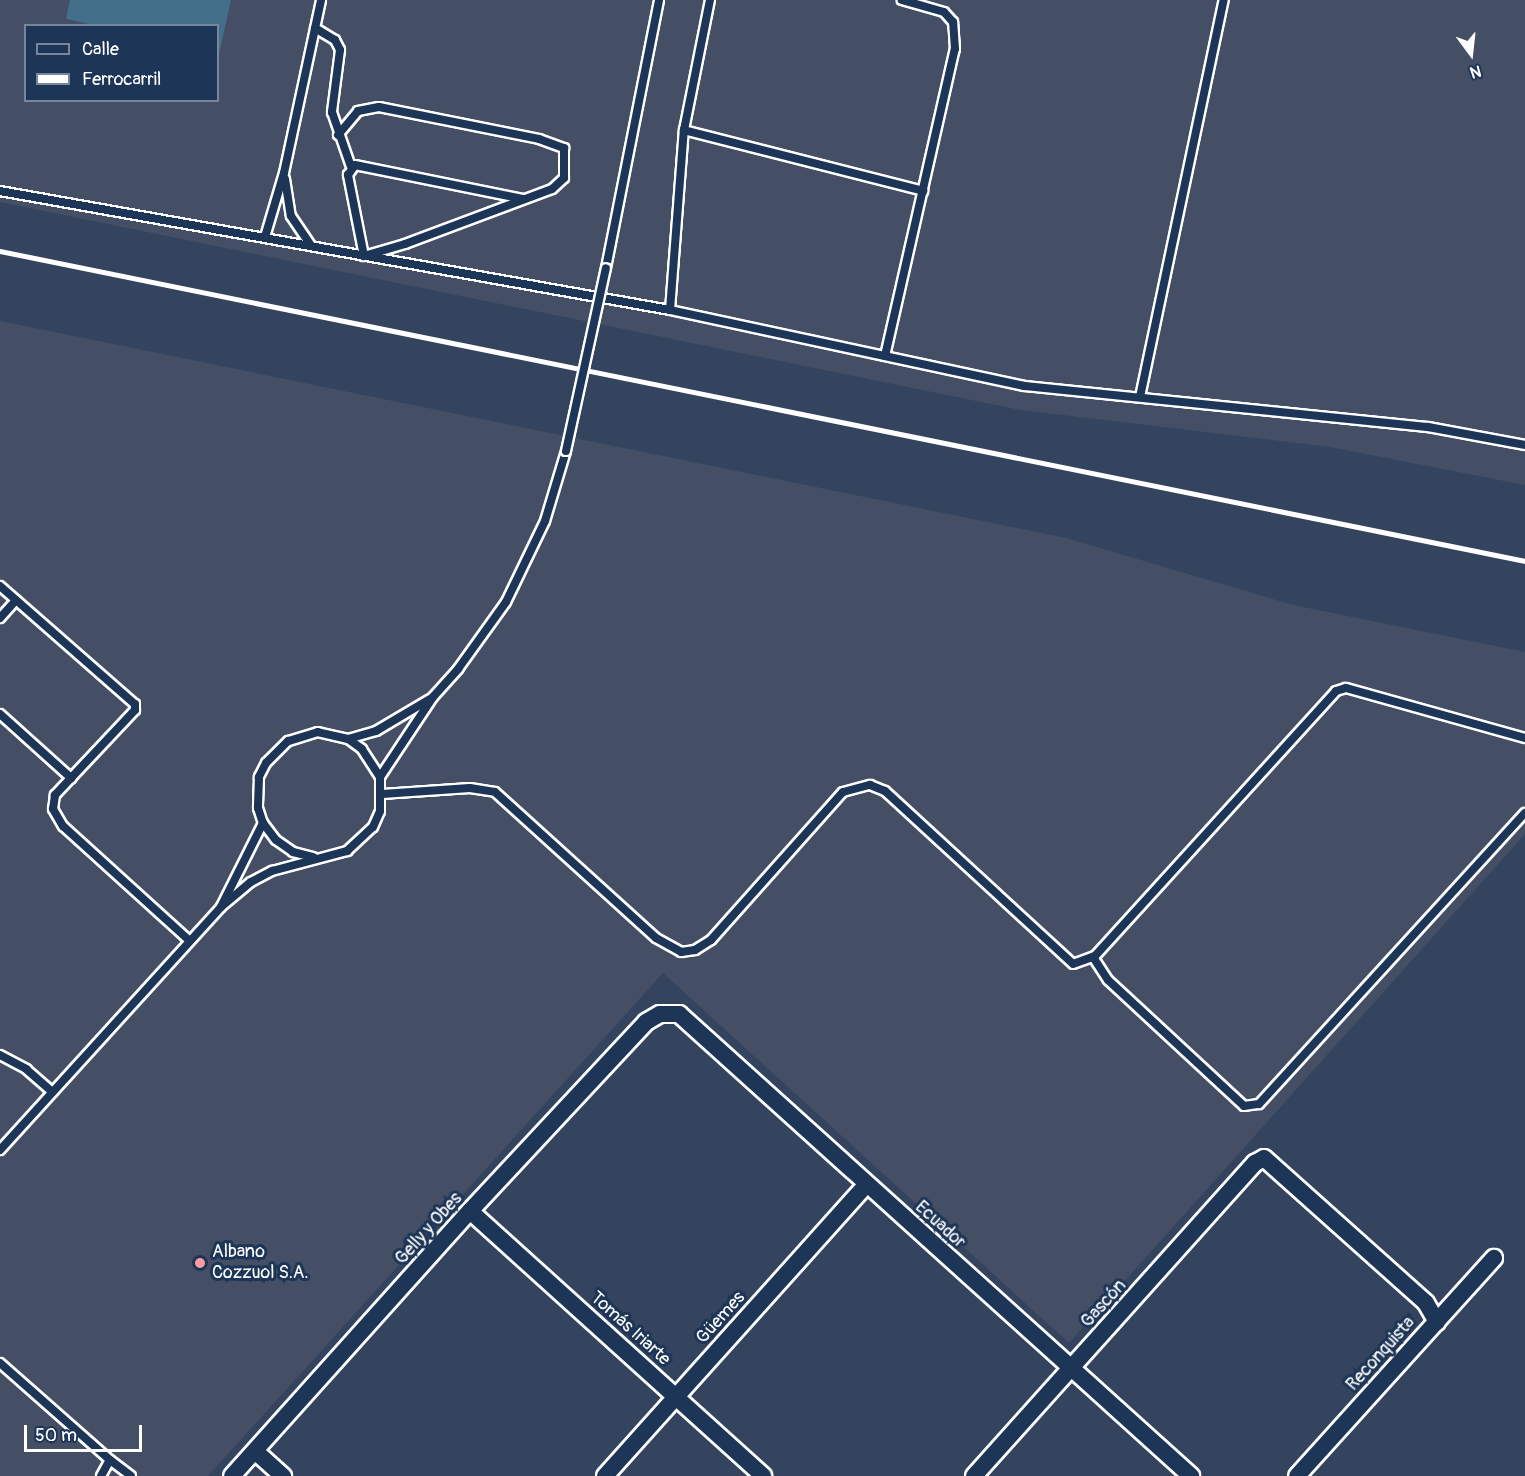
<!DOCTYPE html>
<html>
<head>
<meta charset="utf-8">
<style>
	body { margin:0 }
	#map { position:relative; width:1525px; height:1476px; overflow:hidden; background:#34445f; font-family:Pangolin,sans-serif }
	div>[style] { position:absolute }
	.built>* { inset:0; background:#444f65 }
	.water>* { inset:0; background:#446f8b }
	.roads { filter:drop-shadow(2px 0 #fff) drop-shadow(-2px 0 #fff) drop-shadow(0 2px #fff) drop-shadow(0 -2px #fff) }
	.service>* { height:8px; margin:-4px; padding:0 4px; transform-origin:4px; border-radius:4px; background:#1d3557 }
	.minor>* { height:16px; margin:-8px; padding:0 8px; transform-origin:8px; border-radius:8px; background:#1d3557 }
	.rail>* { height:4.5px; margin:-2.25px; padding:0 2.25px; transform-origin:2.25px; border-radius:2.25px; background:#fff }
	.bridges { filter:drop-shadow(2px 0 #fff) drop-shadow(-2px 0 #fff) drop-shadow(0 2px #fff) drop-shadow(0 -2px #fff) }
	.service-bridge>* { height:8px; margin:-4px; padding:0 4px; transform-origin:4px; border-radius:4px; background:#1d3557 }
	.dots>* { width:16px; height:16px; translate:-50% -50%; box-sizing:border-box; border:3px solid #1d3557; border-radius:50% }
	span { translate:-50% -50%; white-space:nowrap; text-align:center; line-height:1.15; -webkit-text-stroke:6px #1d3557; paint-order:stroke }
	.street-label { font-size:18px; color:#fff }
	.poi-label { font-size:18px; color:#fff }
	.left { translate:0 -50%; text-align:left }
	.legend { position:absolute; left:24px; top:24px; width:195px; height:78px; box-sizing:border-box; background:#1d3557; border:2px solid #77869a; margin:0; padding:8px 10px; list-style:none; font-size:18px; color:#fff }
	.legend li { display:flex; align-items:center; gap:12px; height:30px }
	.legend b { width:30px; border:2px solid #77869a }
	.north { position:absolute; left:1441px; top:24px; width:60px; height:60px; -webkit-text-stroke:4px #1d3557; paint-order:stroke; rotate:165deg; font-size:16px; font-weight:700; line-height:24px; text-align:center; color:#fff }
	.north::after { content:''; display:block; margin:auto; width:21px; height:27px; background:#fff; clip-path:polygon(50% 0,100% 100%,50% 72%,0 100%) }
	.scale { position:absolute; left:24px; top:1425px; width:118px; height:27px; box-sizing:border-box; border:3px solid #fff; border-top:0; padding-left:8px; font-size:18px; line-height:21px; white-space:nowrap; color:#fff; -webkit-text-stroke:4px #1d3557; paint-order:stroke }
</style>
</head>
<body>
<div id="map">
	<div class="built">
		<i style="clip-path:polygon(evenodd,0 0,1525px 0,1525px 485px,1330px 447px,1021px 410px,0 202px,0 0,26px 26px,218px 26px,218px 100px,26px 100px,26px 26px)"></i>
		<i style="clip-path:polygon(0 321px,1066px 538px,1293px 605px,1525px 652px,1525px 834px,1069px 1343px,663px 973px,208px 1476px,0 1476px)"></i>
	</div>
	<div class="water">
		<i style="clip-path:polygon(70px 0,231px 0,219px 54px,218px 26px,94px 25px,66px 19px)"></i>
	</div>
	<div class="roads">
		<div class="service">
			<i style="left:315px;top:28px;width:23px;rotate:31deg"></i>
			<i style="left:335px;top:40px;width:11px;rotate:63deg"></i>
			<i style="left:340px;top:50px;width:63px;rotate:97.4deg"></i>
			<i style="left:332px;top:112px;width:58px;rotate:70.9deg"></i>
			<i style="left:684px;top:130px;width:247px;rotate:14.3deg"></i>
			<i style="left:338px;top:135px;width:31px;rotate:-50deg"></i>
			<i style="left:358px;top:111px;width:21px;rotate:-11deg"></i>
			<i style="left:379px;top:107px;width:163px;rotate:11.3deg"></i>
			<i style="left:539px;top:139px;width:27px;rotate:20deg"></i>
			<i style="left:564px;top:148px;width:30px;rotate:90deg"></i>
			<i style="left:564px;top:178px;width:16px;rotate:137deg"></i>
			<i style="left:552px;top:189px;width:157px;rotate:159.5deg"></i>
			<i style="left:405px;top:244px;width:43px;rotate:163.7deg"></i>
			<i style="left:364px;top:256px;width:83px;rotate:-101.2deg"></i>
			<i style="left:348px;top:175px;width:12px;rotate:-55deg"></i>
			<i style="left:355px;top:165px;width:171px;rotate:11.4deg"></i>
			<i style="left:285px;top:179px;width:37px;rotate:81deg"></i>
			<i style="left:291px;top:216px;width:36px;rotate:56deg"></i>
			<i style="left:0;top:191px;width:680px;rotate:10.07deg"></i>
			<i style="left:670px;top:310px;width:362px;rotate:12.1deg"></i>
			<i style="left:1024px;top:386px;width:406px;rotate:5.8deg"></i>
			<i style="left:1428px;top:427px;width:99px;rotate:10.5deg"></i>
			<i style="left:265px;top:237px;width:67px;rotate:-73.5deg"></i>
			<i style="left:284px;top:173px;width:177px;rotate:-77.9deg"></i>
			<i style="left:606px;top:268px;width:273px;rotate:-78.8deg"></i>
			<i style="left:670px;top:310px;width:181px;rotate:-85.6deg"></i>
			<i style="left:684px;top:130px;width:133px;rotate:-78.7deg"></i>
			<i style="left:885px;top:356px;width:315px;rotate:-77.2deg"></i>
			<i style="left:955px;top:49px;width:27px;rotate:-94deg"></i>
			<i style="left:953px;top:22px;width:13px;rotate:-132deg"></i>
			<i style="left:944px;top:12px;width:44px;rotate:-164.1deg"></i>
			<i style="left:1140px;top:397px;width:406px;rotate:-78.1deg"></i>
			<i style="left:0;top:586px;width:179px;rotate:41.2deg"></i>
			<i style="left:135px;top:704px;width:6px;rotate:90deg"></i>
			<i style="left:135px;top:710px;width:117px;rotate:133.3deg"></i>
			<i style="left:55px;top:795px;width:14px;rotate:98deg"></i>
			<i style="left:53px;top:809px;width:20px;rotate:60deg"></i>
			<i style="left:63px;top:826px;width:171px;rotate:42.2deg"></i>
			<i style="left:0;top:618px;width:24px;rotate:-48deg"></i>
			<i style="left:0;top:714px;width:96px;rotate:42deg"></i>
			<i style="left:348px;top:739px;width:29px;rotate:-16deg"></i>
			<i style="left:376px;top:731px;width:63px;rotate:-30.7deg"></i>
			<i style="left:380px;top:777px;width:96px;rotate:-56.5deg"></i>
			<i style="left:433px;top:697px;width:38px;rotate:-48deg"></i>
			<i style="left:458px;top:669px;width:82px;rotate:-54.4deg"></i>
			<i style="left:506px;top:602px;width:90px;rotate:-64.3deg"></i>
			<i style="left:545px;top:521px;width:73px;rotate:-73.3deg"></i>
			<i style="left:382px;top:794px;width:88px;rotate:-3.9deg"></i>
			<i style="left:470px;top:788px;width:25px;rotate:9deg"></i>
			<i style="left:495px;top:792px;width:217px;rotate:42.2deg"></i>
			<i style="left:656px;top:938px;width:29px;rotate:29deg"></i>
			<i style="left:681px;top:952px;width:14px;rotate:-8deg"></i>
			<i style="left:695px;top:950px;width:19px;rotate:-32deg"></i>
			<i style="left:711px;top:940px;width:198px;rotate:-48.3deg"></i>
			<i style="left:843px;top:792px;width:28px;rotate:-15deg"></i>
			<i style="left:870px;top:785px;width:16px;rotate:22deg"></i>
			<i style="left:885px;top:791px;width:255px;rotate:42.6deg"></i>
			<i style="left:1073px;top:964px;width:23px;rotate:-20deg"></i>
			<i style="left:1095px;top:956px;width:358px;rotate:-47.7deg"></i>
			<i style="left:1336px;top:691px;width:10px;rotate:-17deg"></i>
			<i style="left:1346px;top:688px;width:186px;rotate:15.6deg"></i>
			<i style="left:263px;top:823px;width:94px;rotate:116.6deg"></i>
			<i style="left:221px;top:907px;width:39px;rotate:-40deg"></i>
			<i style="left:251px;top:882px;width:24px;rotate:-28deg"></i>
			<i style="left:272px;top:871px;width:78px;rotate:-14.9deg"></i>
			<i style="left:347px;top:851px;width:35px;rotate:-43deg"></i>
			<i style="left:373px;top:827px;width:17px;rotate:-66deg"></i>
			<i style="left:380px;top:811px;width:34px;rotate:-90deg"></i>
			<i style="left:380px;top:777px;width:33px;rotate:-123deg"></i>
			<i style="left:362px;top:749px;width:17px;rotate:-144deg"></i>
			<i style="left:348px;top:739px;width:31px;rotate:-167deg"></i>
			<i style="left:318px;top:732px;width:31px;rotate:163deg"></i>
			<i style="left:288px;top:741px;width:31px;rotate:135deg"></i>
			<i style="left:266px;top:763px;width:16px;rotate:117deg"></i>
			<i style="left:259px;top:777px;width:31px;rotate:92deg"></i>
			<i style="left:258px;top:808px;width:16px;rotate:72deg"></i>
			<i style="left:263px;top:823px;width:21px;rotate:53deg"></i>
			<i style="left:276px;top:840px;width:21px;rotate:35deg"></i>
			<i style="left:293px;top:852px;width:21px;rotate:14deg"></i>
			<i style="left:1093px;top:957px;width:27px;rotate:57deg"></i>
			<i style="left:1108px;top:980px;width:185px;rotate:42.8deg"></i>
			<i style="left:1244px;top:1106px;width:15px;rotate:-8deg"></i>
			<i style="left:1259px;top:1104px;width:394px;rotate:-47.6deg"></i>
			<i style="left:0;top:1055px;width:30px;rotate:28deg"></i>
			<i style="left:26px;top:1069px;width:35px;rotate:41deg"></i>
			<i style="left:0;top:1150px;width:328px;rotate:-47.7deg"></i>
			<i style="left:0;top:1363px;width:147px;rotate:41.4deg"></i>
			<i style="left:101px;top:1476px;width:18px;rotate:-61deg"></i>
			<i style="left:110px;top:1460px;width:26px;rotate:37deg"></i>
		</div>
		<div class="minor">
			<i style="left:470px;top:1211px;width:395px;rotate:42.1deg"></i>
			<i style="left:255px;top:1451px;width:38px;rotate:42deg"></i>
			<i style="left:232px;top:1476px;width:356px;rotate:-48.1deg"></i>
			<i style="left:470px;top:1211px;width:258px;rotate:-47deg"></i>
			<i style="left:646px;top:1022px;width:16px;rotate:-30deg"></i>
			<i style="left:660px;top:1014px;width:19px"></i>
			<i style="left:679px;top:1014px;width:690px;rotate:42.06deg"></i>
			<i style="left:605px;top:1476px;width:391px;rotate:-48.1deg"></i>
			<i style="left:974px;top:1476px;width:421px;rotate:-48.1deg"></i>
			<i style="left:1255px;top:1163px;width:10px;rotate:-29deg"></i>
			<i style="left:1264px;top:1158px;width:217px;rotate:41.8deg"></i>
			<i style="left:1426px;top:1303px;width:22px;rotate:60deg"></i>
			<i style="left:1297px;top:1476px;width:294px;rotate:-47.9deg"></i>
		</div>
	</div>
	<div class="rail">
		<i style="left:0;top:251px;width:1556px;rotate:11.49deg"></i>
	</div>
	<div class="bridges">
		<div class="service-bridge">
			<i style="left:566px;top:451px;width:187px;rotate:-77.7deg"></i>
		</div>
	</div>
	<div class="dots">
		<i style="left:200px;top:1263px;background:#ff9aa2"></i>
	</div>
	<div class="street-label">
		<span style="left:940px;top:1225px;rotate:42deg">Ecuador</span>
		<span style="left:429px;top:1229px;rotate:-48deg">Gelly y Obes</span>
		<span style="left:1104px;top:1304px;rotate:-48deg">Gascón</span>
		<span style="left:721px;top:1318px;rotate:-48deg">Güemes</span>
		<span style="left:630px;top:1329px;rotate:42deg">Tomás Iriarte</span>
		<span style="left:1381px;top:1354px;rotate:-48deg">Reconquista</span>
	</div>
	<div class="poi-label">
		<span class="left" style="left:212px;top:1263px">Albano<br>Cozzuol S.A.</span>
	</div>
	<ul class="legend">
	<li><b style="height:8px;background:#1d3557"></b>Calle</li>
	<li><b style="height:8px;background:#fff"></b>Ferrocarril</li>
	</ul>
	<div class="north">N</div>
	<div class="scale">50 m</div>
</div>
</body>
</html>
